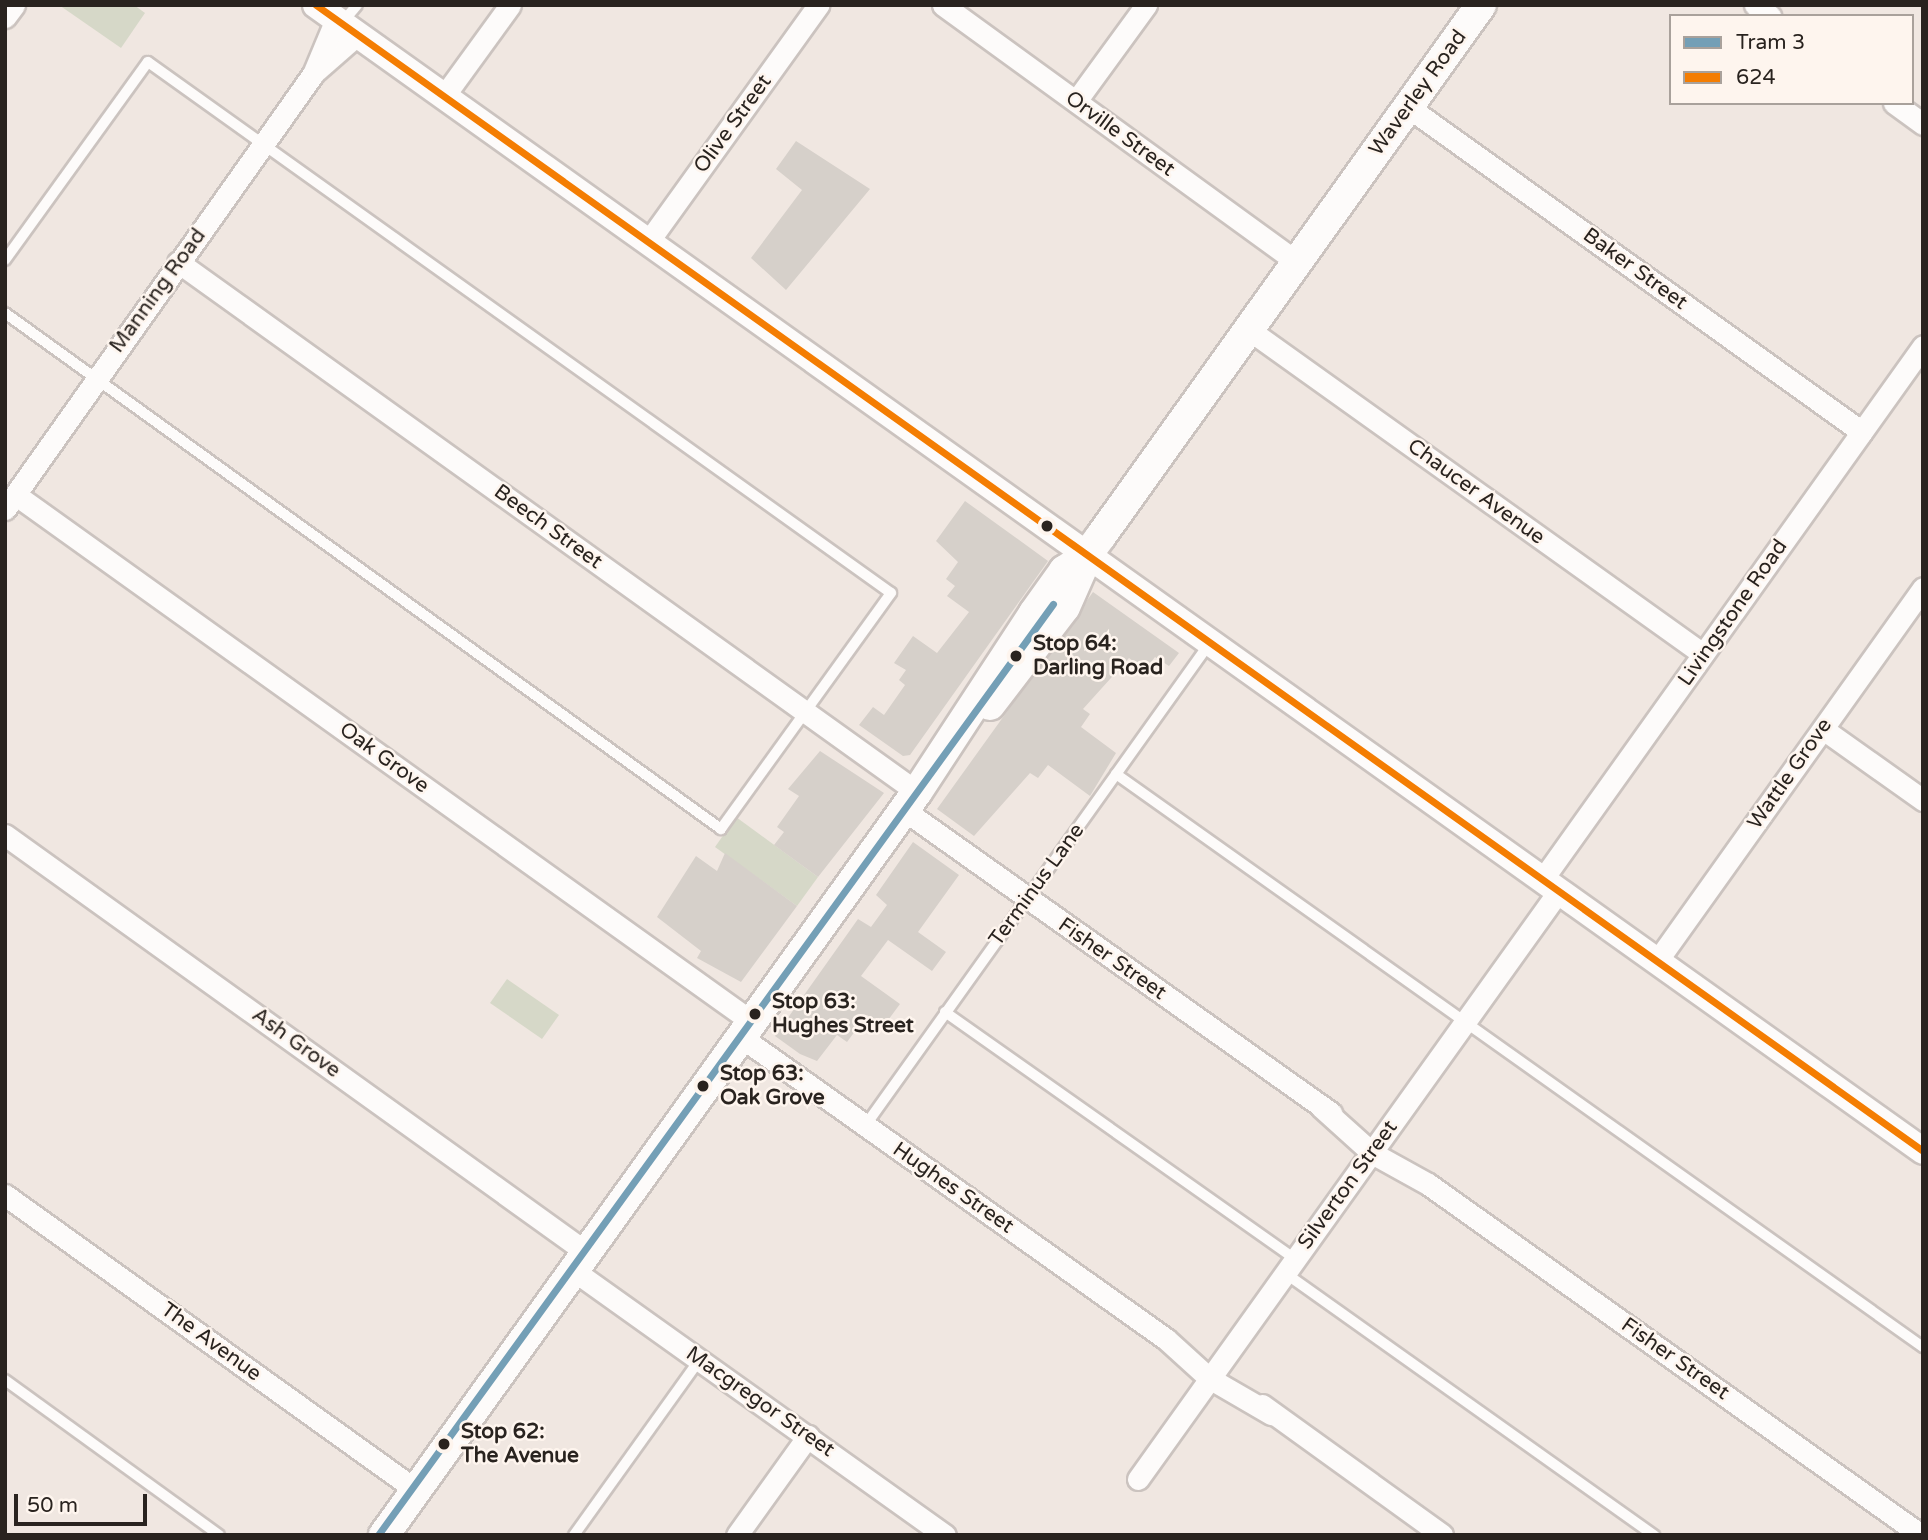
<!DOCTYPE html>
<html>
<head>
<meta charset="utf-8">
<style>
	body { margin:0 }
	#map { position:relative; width:1928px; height:1540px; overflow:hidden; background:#f0e7e1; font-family:"Varela Round",sans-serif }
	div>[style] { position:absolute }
	.green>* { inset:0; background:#d6d8c8 }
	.building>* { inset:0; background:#d6d0ca }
	.roads { filter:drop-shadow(2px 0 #cbc3bf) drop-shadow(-2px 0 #cbc3bf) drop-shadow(0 2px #cbc3bf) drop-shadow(0 -2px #cbc3bf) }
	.service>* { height:10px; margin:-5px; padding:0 5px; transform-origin:5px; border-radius:5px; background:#fdfbfa }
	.minor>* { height:21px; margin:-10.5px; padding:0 10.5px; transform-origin:10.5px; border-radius:10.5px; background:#fdfbfa }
	.tertiary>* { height:26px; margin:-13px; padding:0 13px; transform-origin:13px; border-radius:13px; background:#fdfbfa }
	.secondary>* { height:30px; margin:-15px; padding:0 15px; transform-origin:15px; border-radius:15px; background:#fdfbfa }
	.bus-1>* { height:7px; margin:-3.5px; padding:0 3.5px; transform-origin:3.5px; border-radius:3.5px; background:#f47d02 }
	.tram-1>* { height:7px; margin:-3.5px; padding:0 3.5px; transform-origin:3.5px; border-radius:3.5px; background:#749fb6 }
	.dots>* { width:19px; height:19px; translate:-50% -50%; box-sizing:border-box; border:4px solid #fef5ee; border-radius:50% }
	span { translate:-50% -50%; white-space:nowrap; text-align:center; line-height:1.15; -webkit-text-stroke:5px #fef5ee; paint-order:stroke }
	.street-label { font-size:21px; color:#29231f }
	.stop-label { font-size:21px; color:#29231f; font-weight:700 }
	.left { translate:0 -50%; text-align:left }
	.frame { position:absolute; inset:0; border:7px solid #29231f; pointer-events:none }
	.legend { position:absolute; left:1669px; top:14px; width:245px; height:91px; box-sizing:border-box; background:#fef5ee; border:2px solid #a9a19b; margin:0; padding:9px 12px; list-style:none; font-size:21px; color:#29231f }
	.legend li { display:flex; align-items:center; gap:14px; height:35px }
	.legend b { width:35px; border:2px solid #a9a19b }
	.scale { position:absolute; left:14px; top:1494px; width:133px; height:32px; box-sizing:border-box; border:4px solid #29231f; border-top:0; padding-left:9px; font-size:21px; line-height:24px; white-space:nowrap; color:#29231f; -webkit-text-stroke:5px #fef5ee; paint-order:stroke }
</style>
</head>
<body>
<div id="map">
	<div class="green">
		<i style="clip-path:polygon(59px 5px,134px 5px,145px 13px,121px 48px)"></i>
		<i style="clip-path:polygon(736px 817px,818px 877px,797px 906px,715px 847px)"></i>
		<i style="clip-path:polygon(507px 979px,559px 1015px,542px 1039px,490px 1003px)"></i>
	</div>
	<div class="building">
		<i style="clip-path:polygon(796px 141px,870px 189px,786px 290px,751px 258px,802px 190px,776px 169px)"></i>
		<i style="clip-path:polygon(965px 501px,1048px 561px,910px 755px,903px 756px,859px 725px,873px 707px,884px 715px,905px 685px,899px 680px,906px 670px,894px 663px,913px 636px,937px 653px,969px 612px,947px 596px,955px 586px,946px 579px,958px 562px,936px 541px)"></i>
		<i style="clip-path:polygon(1093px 592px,1179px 653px,1169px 666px,1155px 657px,1145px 670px,1129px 658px,1083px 709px,1090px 714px,1081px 727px,1116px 753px,1090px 796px,1048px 765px,1038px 778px,1030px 773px,974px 836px,937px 809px)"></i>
		<i style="clip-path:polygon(820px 751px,884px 793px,818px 877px,774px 845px,784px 832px,777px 827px,799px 796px,788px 789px)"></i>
		<i style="clip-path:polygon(913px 842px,959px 875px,918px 932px,946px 952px,932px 971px,888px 940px,861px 976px,900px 1004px,883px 1027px,867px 1015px,847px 1042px,837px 1035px,817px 1061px,800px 1054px,775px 1036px,858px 919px,871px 927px,887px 905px,876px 895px)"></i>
		<i style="clip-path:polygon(725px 853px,797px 906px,741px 982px,697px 958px,701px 951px,657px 917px,696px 856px,717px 871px)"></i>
	</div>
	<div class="roads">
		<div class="service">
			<i style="left:342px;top:23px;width:23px;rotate:-50deg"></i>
			<i style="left:5px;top:260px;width:244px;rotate:-54.2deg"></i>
			<i style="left:148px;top:62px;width:913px;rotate:35.55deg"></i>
			<i style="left:891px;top:593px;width:291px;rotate:125.8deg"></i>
			<i style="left:721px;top:829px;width:883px;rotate:-144.22deg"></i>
			<i style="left:1116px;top:774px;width:990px;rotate:35.38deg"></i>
			<i style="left:945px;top:1012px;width:428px;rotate:35.2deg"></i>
			<i style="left:865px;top:1126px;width:592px;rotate:-54.48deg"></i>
			<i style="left:1285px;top:1273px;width:453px;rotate:35.4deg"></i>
			<i style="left:5px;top:1380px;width:264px;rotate:35.9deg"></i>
			<i style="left:574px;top:1535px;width:216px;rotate:-54.4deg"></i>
		</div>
		<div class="minor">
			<i style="left:943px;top:5px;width:437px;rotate:36deg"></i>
			<i style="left:1755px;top:5px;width:19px;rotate:36deg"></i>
			<i style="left:5px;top:17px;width:15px;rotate:-53deg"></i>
			<i style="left:317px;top:70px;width:53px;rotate:-41.2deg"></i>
			<i style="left:444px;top:96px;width:112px;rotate:-54deg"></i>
			<i style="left:1076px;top:101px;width:119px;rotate:-53.9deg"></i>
			<i style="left:1894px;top:103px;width:36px;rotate:36deg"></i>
			<i style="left:1408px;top:107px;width:558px;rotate:35.6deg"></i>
			<i style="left:648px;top:242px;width:292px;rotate:-54.3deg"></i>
			<i style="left:178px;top:262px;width:909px;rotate:35.65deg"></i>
			<i style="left:1248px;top:329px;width:559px;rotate:35.54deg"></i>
			<i style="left:16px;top:495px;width:905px;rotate:35.6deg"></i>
			<i style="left:5px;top:509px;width:533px;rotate:-54.7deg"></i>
			<i style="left:313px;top:74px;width:60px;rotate:-67.3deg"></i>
			<i style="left:1823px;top:729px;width:123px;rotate:35.4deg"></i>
			<i style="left:904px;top:810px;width:524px;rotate:35.36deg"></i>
			<i style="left:5px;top:835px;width:715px;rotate:35.67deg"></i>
			<i style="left:1542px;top:880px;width:656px;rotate:-54.49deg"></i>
			<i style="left:1657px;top:961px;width:458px;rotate:-54.5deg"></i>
			<i style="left:741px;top:1037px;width:521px;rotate:35.4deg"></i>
			<i style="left:1166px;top:1339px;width:58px;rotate:42.2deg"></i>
			<i style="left:1209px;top:1378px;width:72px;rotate:30.1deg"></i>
			<i style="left:1321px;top:1107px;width:69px;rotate:42deg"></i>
			<i style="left:1372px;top:1153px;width:64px;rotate:29deg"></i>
			<i style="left:1428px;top:1184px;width:605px;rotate:35.45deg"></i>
			<i style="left:5px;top:1195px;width:506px;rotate:35.67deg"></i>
			<i style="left:573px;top:1270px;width:457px;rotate:35.5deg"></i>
			<i style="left:1262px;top:1405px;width:222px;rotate:35.8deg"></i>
			<i style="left:1138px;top:1479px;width:722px;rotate:-54.42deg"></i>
			<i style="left:737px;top:1535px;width:122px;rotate:-54.4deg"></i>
		</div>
		<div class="tertiary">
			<i style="left:316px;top:5px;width:1974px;rotate:35.49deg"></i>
		</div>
		<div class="secondary">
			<i style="left:990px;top:705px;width:123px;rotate:-52.6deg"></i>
			<i style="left:1065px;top:607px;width:47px;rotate:-66.2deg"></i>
			<i style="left:384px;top:1535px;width:914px;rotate:-54.35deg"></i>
			<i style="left:917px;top:792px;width:214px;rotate:-56.8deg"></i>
			<i style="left:1034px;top:613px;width:52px;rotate:-54.5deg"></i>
			<i style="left:1064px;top:571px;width:27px;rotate:-34deg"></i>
			<i style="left:1086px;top:556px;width:25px;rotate:-53deg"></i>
			<i style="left:1101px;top:536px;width:653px;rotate:-54.41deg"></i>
		</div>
	</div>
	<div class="bus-1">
		<i style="left:316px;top:5px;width:1974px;rotate:35.49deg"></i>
	</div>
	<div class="tram-1">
		<i style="left:378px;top:1535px;width:1150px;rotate:-54.06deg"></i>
	</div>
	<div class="dots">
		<i style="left:1047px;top:526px;background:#29231f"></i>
		<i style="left:1016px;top:656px;background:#29231f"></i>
		<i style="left:755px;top:1014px;background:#29231f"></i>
		<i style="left:703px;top:1086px;background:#29231f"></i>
		<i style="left:444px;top:1444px;background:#29231f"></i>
	</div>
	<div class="street-label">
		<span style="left:1418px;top:93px;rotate:-54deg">Waverley Road</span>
		<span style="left:733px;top:124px;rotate:-54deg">Olive Street</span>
		<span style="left:1120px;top:134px;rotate:36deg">Orville Street</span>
		<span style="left:1635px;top:269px;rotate:36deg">Baker Street</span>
		<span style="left:158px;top:291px;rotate:-54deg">Manning Road</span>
		<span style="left:1476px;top:492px;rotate:36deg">Chaucer Avenue</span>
		<span style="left:548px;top:527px;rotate:36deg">Beech Street</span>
		<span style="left:1733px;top:613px;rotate:-55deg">Livingstone Road</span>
		<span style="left:384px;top:758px;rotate:36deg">Oak Grove</span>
		<span style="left:1790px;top:774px;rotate:-55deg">Wattle Grove</span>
		<span style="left:1037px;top:885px;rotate:-54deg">Terminus Lane</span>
		<span style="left:1112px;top:959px;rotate:35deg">Fisher Street</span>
		<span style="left:296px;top:1043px;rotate:36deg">Ash Grove</span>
		<span style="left:1348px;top:1185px;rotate:-54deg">Silverton Street</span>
		<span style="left:953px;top:1188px;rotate:35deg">Hughes Street</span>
		<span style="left:211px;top:1342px;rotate:36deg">The Avenue</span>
		<span style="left:1675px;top:1359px;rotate:35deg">Fisher Street</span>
		<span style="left:760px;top:1402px;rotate:35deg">Macgregor Street</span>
	</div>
	<div class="stop-label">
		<span class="left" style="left:1033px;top:656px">Stop 64:<br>Darling Road</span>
		<span class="left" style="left:772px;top:1014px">Stop 63:<br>Hughes Street</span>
		<span class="left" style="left:720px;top:1086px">Stop 63:<br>Oak Grove</span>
		<span class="left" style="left:461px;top:1444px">Stop 62:<br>The Avenue</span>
	</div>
	<div class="frame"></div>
	<ul class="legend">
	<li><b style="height:9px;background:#749fb6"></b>Tram 3</li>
	<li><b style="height:9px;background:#f47d02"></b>624</li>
	</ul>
	<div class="scale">50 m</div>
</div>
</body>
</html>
